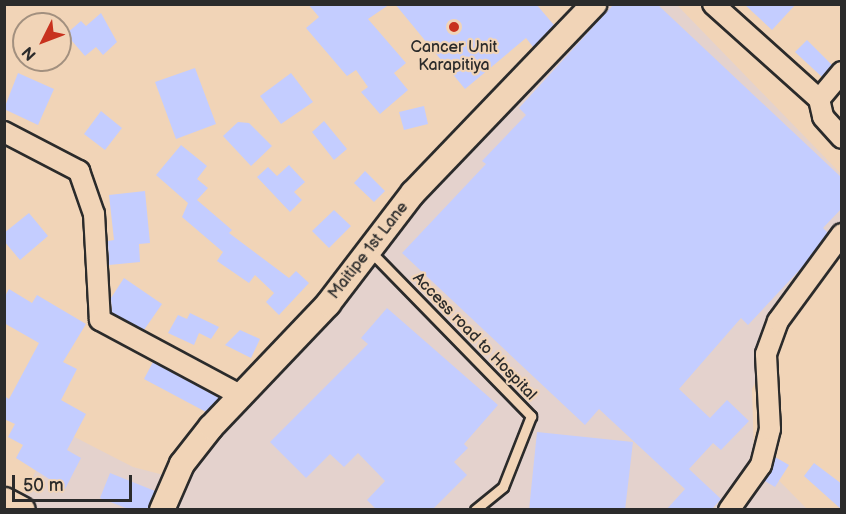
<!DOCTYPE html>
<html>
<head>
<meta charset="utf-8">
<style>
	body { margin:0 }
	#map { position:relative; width:846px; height:514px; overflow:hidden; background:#f1d4b7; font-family:"Balsamiq Sans",sans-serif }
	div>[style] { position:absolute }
	.built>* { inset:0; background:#e4d2cd }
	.building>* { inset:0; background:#c4cdff }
	.roads { filter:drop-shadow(2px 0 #2b2b2b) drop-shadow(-2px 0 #2b2b2b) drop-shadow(0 2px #2b2b2b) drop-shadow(0 -2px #2b2b2b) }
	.service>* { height:9px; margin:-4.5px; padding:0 4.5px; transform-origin:4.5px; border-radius:4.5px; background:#f1d4b7 }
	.minor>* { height:20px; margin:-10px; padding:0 10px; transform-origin:10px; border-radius:10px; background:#f1d4b7 }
	.tertiary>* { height:24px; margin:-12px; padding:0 12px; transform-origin:12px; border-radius:12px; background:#f1d4b7 }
	.secondary>* { height:27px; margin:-13.5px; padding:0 13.5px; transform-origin:13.5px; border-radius:13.5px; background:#f1d4b7 }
	.dots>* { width:16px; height:16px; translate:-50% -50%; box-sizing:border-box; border:3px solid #f1d4b7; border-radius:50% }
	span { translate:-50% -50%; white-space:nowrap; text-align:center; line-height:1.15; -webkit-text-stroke:4.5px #f1d4b7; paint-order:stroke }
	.poi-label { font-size:16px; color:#2b2b2b }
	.street-label { font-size:16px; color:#2b2b2b }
	.frame { position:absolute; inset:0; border:6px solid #2b2b2b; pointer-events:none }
	.north { position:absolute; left:12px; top:12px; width:60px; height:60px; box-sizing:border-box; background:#f1d4b7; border:2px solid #a2907f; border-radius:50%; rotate:228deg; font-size:16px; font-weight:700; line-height:24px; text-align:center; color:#2b2b2b }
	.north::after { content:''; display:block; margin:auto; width:21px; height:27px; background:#c8321e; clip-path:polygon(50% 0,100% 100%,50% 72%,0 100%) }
	.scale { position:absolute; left:12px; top:475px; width:120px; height:27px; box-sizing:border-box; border:3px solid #2b2b2b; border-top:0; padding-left:8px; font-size:18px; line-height:21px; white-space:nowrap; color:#2b2b2b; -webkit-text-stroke:4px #f1d4b7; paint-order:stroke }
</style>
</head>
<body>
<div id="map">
	<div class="built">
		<i style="clip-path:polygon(594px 5px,677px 5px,841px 174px,841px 248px,789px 316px,752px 389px,754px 455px,807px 509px,7px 510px,18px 507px,57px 428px,133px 467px,175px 478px)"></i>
	</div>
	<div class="building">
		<i style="clip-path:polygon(308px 4px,390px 4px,368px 19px,406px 63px,394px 73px,408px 90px,380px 114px,361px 92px,368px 87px,356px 70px,347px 76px,306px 28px,319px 17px)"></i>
		<i style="clip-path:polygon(395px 4px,536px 4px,554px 25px,533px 47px,526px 38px,465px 89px)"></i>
		<i style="clip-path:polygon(614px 4px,657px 4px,842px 178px,842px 208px,823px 228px,828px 233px,805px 264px,748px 325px,741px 318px,679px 389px,710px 418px,727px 400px,749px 421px,721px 450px,713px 443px,689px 469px,721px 499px,711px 510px,666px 510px,685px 489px,599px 409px,585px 425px,402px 253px,486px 164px,482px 161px,526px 115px,519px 108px)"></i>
		<i style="clip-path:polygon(744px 4px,796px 4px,772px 30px)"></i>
		<i style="clip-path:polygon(101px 13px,117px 42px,103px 55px,96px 47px,85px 56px,66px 34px,81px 21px,86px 26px)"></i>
		<i style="clip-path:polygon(807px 40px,832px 65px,822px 77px,795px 52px)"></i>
		<i style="clip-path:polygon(195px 68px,216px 124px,176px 139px,155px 82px)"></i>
		<i style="clip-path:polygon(18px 73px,54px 89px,38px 125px,4px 109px)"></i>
		<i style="clip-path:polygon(291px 73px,313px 102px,281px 124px,260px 96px)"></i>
		<i style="clip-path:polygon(424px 106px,428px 124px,404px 130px,399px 112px)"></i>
		<i style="clip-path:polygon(101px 111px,122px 128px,105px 150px,84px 134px)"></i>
		<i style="clip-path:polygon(324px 121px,347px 149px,334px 160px,312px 132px)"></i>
		<i style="clip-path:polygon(238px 122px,249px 123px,272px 146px,251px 166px,223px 136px)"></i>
		<i style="clip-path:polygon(181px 145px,207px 166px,197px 179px,208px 188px,197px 200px,232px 230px,229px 233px,289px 278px,296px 271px,309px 283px,279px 315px,266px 302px,274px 293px,255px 275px,249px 283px,217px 261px,223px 252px,182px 217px,188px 203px,156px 175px)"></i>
		<i style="clip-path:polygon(289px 165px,305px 182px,294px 192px,302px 200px,290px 212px,257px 177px,268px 167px,277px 176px)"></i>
		<i style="clip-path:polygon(365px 171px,385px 191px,374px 202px,354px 183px)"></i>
		<i style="clip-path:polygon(145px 191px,150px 243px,139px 244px,140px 262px,109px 265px,108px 241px,114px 240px,109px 195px)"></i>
		<i style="clip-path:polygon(334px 210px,351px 226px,329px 248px,312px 231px)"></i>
		<i style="clip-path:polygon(29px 213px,48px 236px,20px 260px,4px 241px,4px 233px)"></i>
		<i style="clip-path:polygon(124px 278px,162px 304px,144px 330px,112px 313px,111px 298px)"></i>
		<i style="clip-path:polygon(9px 289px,32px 303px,37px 295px,86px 324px,63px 362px,77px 369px,61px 400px,86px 414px,67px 450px,81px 458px,65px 489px,16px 458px,23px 445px,8px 437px,15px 424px,4px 419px,4px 396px,9px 399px,39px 343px,4px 323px,4px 298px)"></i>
		<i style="clip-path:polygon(387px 308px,498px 405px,464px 444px,468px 448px,454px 462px,467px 475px,432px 510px,377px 510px,367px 500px,385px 481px,358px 453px,344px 467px,330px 454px,306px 478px,270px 442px,368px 344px,361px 338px)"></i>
		<i style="clip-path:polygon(190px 313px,219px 327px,211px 339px,199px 333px,194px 345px,168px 333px,178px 315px,187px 319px)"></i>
		<i style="clip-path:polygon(240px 330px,260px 339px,251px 358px,225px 345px)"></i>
		<i style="clip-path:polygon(153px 362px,219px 398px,206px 412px,144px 379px)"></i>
		<i style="clip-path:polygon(537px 432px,633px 442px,625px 510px,529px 510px)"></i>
		<i style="clip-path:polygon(775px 457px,789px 465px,775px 487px,765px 481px)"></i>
		<i style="clip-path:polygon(814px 463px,842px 484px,842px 510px,804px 476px)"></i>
		<i style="clip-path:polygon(110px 473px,155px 491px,148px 510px,131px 510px,100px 498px)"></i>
	</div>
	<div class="roads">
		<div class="service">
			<i style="left:370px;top:251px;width:231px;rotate:45.7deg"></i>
			<i style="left:531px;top:416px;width:76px;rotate:111.5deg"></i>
			<i style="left:503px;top:487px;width:36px;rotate:141deg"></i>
		</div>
		<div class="minor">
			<i style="left:713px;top:4px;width:142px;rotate:41.9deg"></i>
			<i style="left:842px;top:72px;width:35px;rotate:130deg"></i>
			<i style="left:819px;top:99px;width:18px;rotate:77deg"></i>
			<i style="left:823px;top:117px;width:28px;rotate:48deg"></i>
			<i style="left:4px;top:132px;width:85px;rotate:27.5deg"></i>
			<i style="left:79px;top:171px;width:46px;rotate:70.8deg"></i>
			<i style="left:94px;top:214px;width:106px;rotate:86.8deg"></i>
			<i style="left:100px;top:320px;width:161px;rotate:28.2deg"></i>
			<i style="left:729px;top:510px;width:55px;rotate:-54.6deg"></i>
			<i style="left:761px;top:465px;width:37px;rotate:-76deg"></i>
			<i style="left:770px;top:429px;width:75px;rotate:-93.1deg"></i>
			<i style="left:766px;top:354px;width:35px;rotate:-70deg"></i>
			<i style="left:778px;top:321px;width:108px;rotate:-53.7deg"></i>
		</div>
		<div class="tertiary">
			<i style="left:162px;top:510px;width:50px;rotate:-66.5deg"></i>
			<i style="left:182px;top:464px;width:47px;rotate:-51.9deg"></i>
			<i style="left:211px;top:427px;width:170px;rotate:-46.4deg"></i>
			<i style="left:328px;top:304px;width:140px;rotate:-52.6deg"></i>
			<i style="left:413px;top:193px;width:262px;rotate:-46.2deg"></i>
		</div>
		<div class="secondary">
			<i style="left:4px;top:501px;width:19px;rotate:28deg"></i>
		</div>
	</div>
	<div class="dots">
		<i style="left:454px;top:27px;background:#c8321e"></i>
	</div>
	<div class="poi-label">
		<span style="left:454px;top:57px">Cancer Unit<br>Karapitiya</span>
	</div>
	<div class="street-label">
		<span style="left:369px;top:251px;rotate:-52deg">Maitipe 1st Lane</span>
		<span style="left:474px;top:337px;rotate:46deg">Access road to Hospital</span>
	</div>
	<div class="frame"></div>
	<div class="north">N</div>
	<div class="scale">50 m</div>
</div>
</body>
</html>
